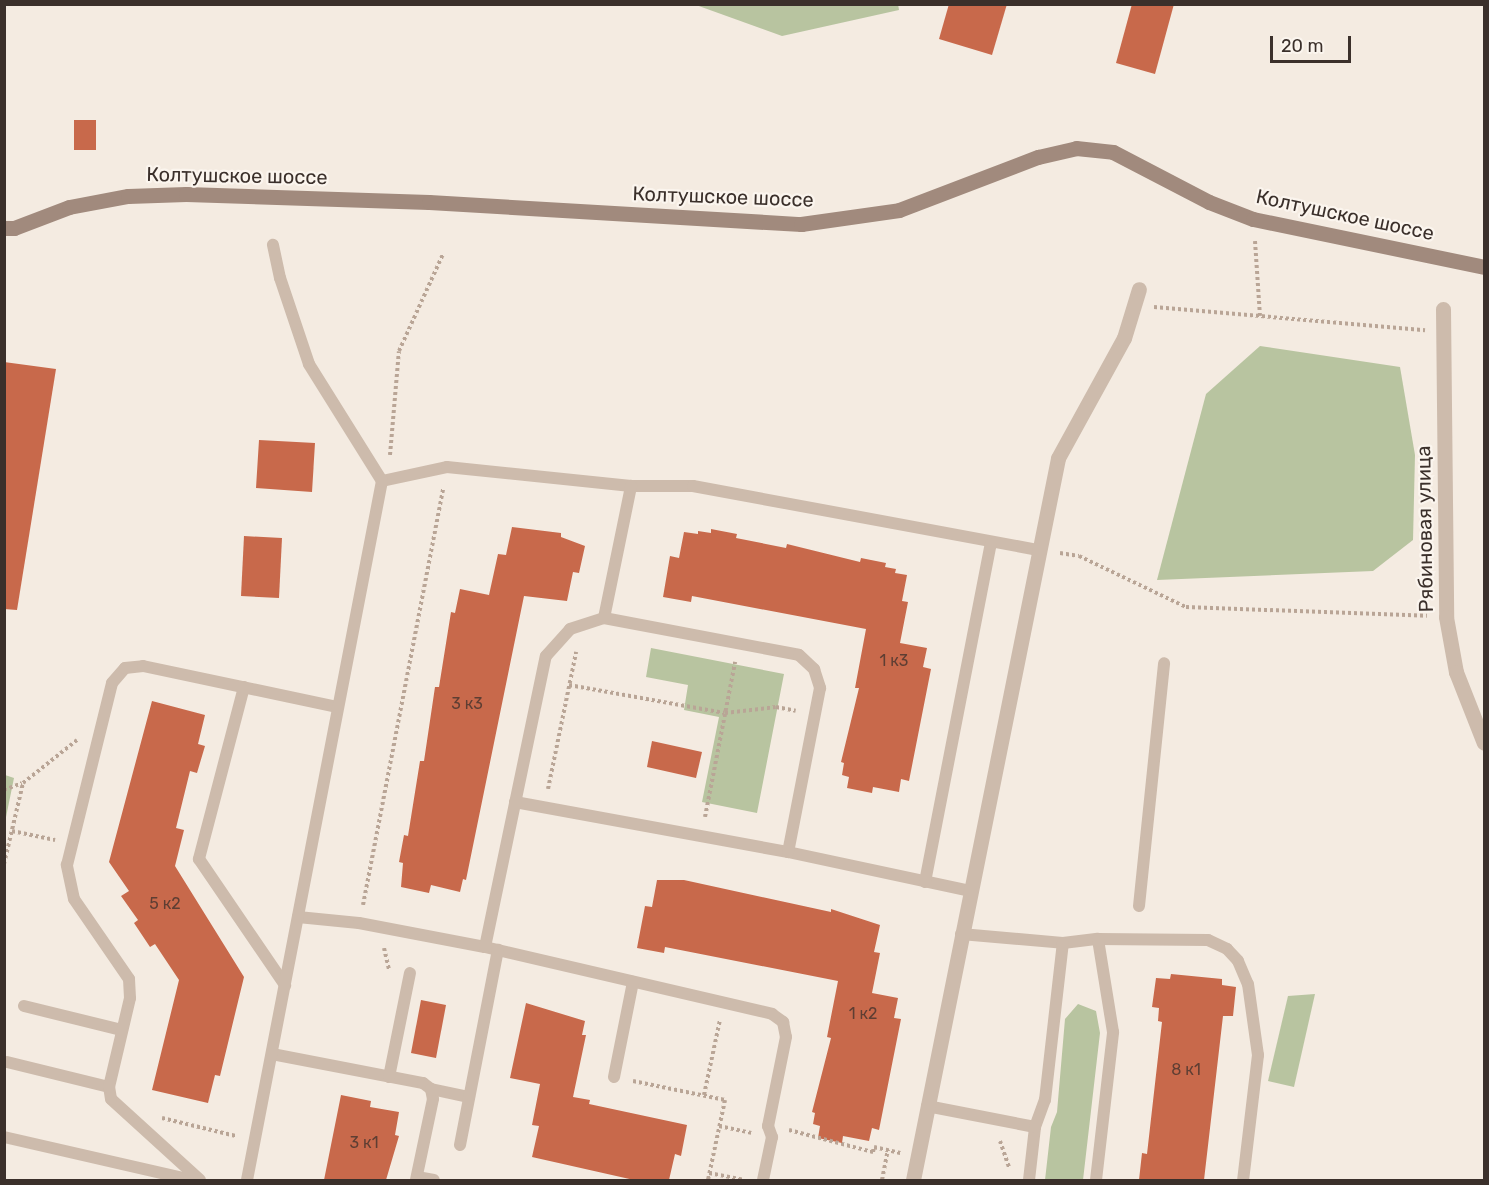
<!DOCTYPE html>
<html>
<head>
<meta charset="utf-8">
<style>
	body { margin:0 }
	#map { position:relative; width:1489px; height:1185px; overflow:hidden; background:#f4ebe1; font-family:Rubik,sans-serif }
	div>[style] { position:absolute }
	.green>* { inset:0; background:#b8c4a0 }
	.building>* { inset:0; background:#c8694b }
	.path>* { height:4px; margin-top:-2px; transform-origin:0; background:repeating-linear-gradient(90deg,#b9a596 0 3px,transparent 0 6px) }
	.service>* { height:12px; margin:-6px; padding:0 6px; transform-origin:6px; border-radius:6px; background:#cdbbac }
	.minor>* { height:15px; margin:-7.5px; padding:0 7.5px; transform-origin:7.5px; border-radius:7.5px; background:#cdbbac }
	.secondary>* { height:15px; margin:-7.5px; padding:0 7.5px; transform-origin:7.5px; border-radius:7.5px; background:#a18a7d }
	span { translate:-50% -50%; white-space:nowrap; text-align:center; line-height:1.15; -webkit-text-stroke:4.5px #fbf5ee; paint-order:stroke }
	.number-label { font-size:16px; color:#5e3e33 }
	.number-label span { -webkit-text-stroke-width:0 }
	.street-label { font-size:20px; color:#3b302b }
	.frame { position:absolute; inset:0; border:6px solid #3b302b; pointer-events:none }
	.scale { position:absolute; left:1270px; top:36px; width:81px; height:27px; box-sizing:border-box; border:3px solid #3b302b; border-top:0; padding-left:8px; font-size:18px; line-height:21px; white-space:nowrap; color:#3b302b; -webkit-text-stroke:4px #fbf5ee; paint-order:stroke }
</style>
</head>
<body>
<div id="map">
	<div class="green">
		<i style="clip-path:polygon(898px 4px,899px 10px,782px 36px,696px 5px)"></i>
		<i style="clip-path:polygon(1260px 346px,1400px 367px,1415px 455px,1413px 540px,1373px 571px,1157px 580px,1206px 394px)"></i>
		<i style="clip-path:polygon(651px 648px,784px 674px,757px 813px,702px 802px,719px 717px,684px 710px,688px 685px,646px 677px)"></i>
		<i style="clip-path:polygon(5px 775px,14px 778px,5px 822px,4px 775px)"></i>
		<i style="clip-path:polygon(1315px 994px,1294px 1087px,1268px 1081px,1288px 996px)"></i>
		<i style="clip-path:polygon(1078px 1004px,1096px 1011px,1100px 1033px,1083px 1180px,1045px 1180px,1051px 1127px,1057px 1112px,1065px 1019px)"></i>
	</div>
	<div class="building">
		<i style="clip-path:polygon(949px 4px,1007px 4px,992px 55px,939px 39px)"></i>
		<i style="clip-path:polygon(1132px 4px,1174px 4px,1155px 74px,1116px 63px)"></i>
		<i style="clip-path:polygon(74px 120px,96px 120px,96px 150px,74px 150px)"></i>
		<i style="clip-path:polygon(4px 362px,56px 369px,17px 610px,4px 609px)"></i>
		<i style="clip-path:polygon(259px 440px,315px 443px,312px 492px,256px 488px)"></i>
		<i style="clip-path:polygon(512px 527px,561px 533px,561px 537px,585px 546px,579px 573px,573px 572px,567px 601px,524px 596px,466px 880px,463px 879px,460px 892px,431px 885px,429px 893px,401px 887px,403px 863px,399px 862px,404px 835px,408px 836px,420px 761px,424px 761px,435px 687px,439px 687px,451px 612px,455px 613px,460px 589px,489px 595px,498px 554px,506px 555px)"></i>
		<i style="clip-path:polygon(711px 529px,737px 534px,736px 538px,786px 548px,787px 544px,860px 562px,861px 558px,886px 563px,885px 567px,896px 569px,895px 573px,907px 575px,902px 601px,908px 602px,900px 643px,927px 648px,923px 667px,931px 669px,909px 781px,901px 779px,899px 792px,873px 787px,872px 793px,847px 788px,849px 777px,842px 775px,844px 763px,841px 762px,859px 688px,855px 688px,866px 629px,692px 596px,691px 602px,663px 597px,670px 556px,679px 558px,684px 532px,698px 534px,698px 531px,711px 533px)"></i>
		<i style="clip-path:polygon(244px 536px,282px 538px,279px 598px,241px 596px)"></i>
		<i style="clip-path:polygon(152px 701px,205px 715px,198px 744px,205px 746px,197px 773px,190px 771px,176px 828px,184px 830px,175px 866px,244px 977px,220px 1076px,215px 1075px,208px 1103px,152px 1090px,179px 980px,155px 944px,150px 947px,134px 923px,138px 920px,121px 896px,129px 891px,109px 862px)"></i>
		<i style="clip-path:polygon(652px 741px,702px 752px,696px 778px,647px 767px)"></i>
		<i style="clip-path:polygon(657px 880px,684px 880px,831px 912px,831px 909px,880px 925px,874px 952px,880px 953px,872px 993px,898px 998px,894px 1018px,901px 1019px,879px 1130px,872px 1128px,869px 1141px,843px 1136px,842px 1143px,818px 1138px,820px 1126px,813px 1124px,815px 1113px,812px 1112px,831px 1038px,827px 1037px,838px 981px,665px 947px,664px 953px,637px 948px,645px 906px,652px 907px)"></i>
		<i style="clip-path:polygon(1171px 974px,1222px 979px,1222px 985px,1236px 987px,1233px 1016px,1223px 1016px,1204px 1180px,1139px 1180px,1142px 1153px,1147px 1154px,1162px 1022px,1158px 1021px,1159px 1008px,1152px 1007px,1156px 978px,1170px 979px)"></i>
		<i style="clip-path:polygon(421px 1000px,446px 1005px,436px 1058px,411px 1053px)"></i>
		<i style="clip-path:polygon(526px 1003px,585px 1021px,582px 1035px,586px 1035px,573px 1097px,590px 1100px,589px 1104px,687px 1125px,681px 1156px,675px 1154px,669px 1180px,634px 1180px,532px 1157px,539px 1126px,532px 1125px,540px 1084px,510px 1078px)"></i>
		<i style="clip-path:polygon(341px 1095px,371px 1101px,370px 1107px,399px 1112px,395px 1135px,399px 1136px,386px 1180px,324px 1180px)"></i>
	</div>
	<div class="path">
		<i style="left:1255px;top:241px;width:75px;rotate:86.2deg"></i>
		<i style="left:1154px;top:307px;width:272px;rotate:4.9deg"></i>
		<i style="left:390px;top:455px;width:104px;rotate:-85.1deg"></i>
		<i style="left:399px;top:351px;width:107px;rotate:-65.6deg"></i>
		<i style="left:1060px;top:553px;width:19px;rotate:9deg"></i>
		<i style="left:1079px;top:556px;width:119px;rotate:25.5deg"></i>
		<i style="left:1186px;top:607px;width:241px;rotate:2.1deg"></i>
		<i style="left:569px;top:685px;width:158px;rotate:10.2deg"></i>
		<i style="left:725px;top:713px;width:51px;rotate:-6.7deg"></i>
		<i style="left:776px;top:707px;width:20px;rotate:11deg"></i>
		<i style="left:548px;top:789px;width:140px;rotate:-78.4deg"></i>
		<i style="left:4px;top:790px;width:19px;rotate:-21deg"></i>
		<i style="left:705px;top:817px;width:158px;rotate:-79deg"></i>
		<i style="left:12px;top:831px;width:44px;rotate:11.8deg"></i>
		<i style="left:4px;top:864px;width:83px;rotate:-76.8deg"></i>
		<i style="left:23px;top:783px;width:69px;rotate:-38.5deg"></i>
		<i style="left:363px;top:905px;width:425px;rotate:-79.1deg"></i>
		<i style="left:384px;top:948px;width:23px;rotate:77deg"></i>
		<i style="left:633px;top:1081px;width:94px;rotate:11.7deg"></i>
		<i style="left:725px;top:1100px;width:82px;rotate:102deg"></i>
		<i style="left:704px;top:1095px;width:77px;rotate:-78deg"></i>
		<i style="left:162px;top:1118px;width:76px;rotate:13.7deg"></i>
		<i style="left:719px;top:1126px;width:33px;rotate:12deg"></i>
		<i style="left:789px;top:1130px;width:87px;rotate:14.7deg"></i>
		<i style="left:873px;top:1152px;width:5px;rotate:-79deg"></i>
		<i style="left:874px;top:1147px;width:27px;rotate:13deg"></i>
		<i style="left:1000px;top:1141px;width:28px;rotate:71deg"></i>
		<i style="left:709px;top:1173px;width:36px;rotate:11deg"></i>
		<i style="left:882px;top:1180px;width:31px;rotate:-79deg"></i>
	</div>
	<div class="service">
		<i style="left:382px;top:481px;width:66px;rotate:-12.2deg"></i>
		<i style="left:447px;top:467px;width:185px;rotate:5.9deg"></i>
		<i style="left:631px;top:486px;width:62px"></i>
		<i style="left:693px;top:486px;width:350px;rotate:10.5deg"></i>
		<i style="left:604px;top:618px;width:135px;rotate:-78.4deg"></i>
		<i style="left:244px;top:687px;width:178px;rotate:104.7deg"></i>
		<i style="left:199px;top:859px;width:153px;rotate:55.7deg"></i>
		<i style="left:515px;top:802px;width:278px;rotate:10.4deg"></i>
		<i style="left:788px;top:852px;width:186px;rotate:12.1deg"></i>
		<i style="left:925px;top:882px;width:344px;rotate:-79deg"></i>
		<i style="left:1139px;top:906px;width:244px;rotate:-84.1deg"></i>
		<i style="left:298px;top:917px;width:61px;rotate:5.6deg"></i>
		<i style="left:359px;top:923px;width:128px;rotate:10.8deg"></i>
		<i style="left:485px;top:947px;width:295px;rotate:13.1deg"></i>
		<i style="left:772px;top:1014px;width:14px;rotate:36deg"></i>
		<i style="left:783px;top:1022px;width:15px;rotate:79deg"></i>
		<i style="left:786px;top:1037px;width:91px;rotate:101.4deg"></i>
		<i style="left:768px;top:1126px;width:12px;rotate:70deg"></i>
		<i style="left:772px;top:1137px;width:44px;rotate:101.8deg"></i>
		<i style="left:961px;top:934px;width:102px;rotate:5deg"></i>
		<i style="left:1063px;top:943px;width:35px;rotate:-7deg"></i>
		<i style="left:1098px;top:939px;width:110px;rotate:0.5deg"></i>
		<i style="left:1208px;top:940px;width:21px;rotate:25deg"></i>
		<i style="left:1227px;top:949px;width:16px;rotate:47deg"></i>
		<i style="left:1238px;top:961px;width:25px;rotate:67deg"></i>
		<i style="left:1248px;top:984px;width:72px;rotate:82deg"></i>
		<i style="left:1258px;top:1055px;width:126px;rotate:96.8deg"></i>
		<i style="left:485px;top:947px;width:297px;rotate:-78.2deg"></i>
		<i style="left:546px;top:656px;width:36px;rotate:-48deg"></i>
		<i style="left:570px;top:629px;width:36px;rotate:-18deg"></i>
		<i style="left:604px;top:618px;width:198px;rotate:10.7deg"></i>
		<i style="left:799px;top:655px;width:21px;rotate:43deg"></i>
		<i style="left:814px;top:669px;width:20px;rotate:72deg"></i>
		<i style="left:820px;top:688px;width:167px;rotate:101deg"></i>
		<i style="left:24px;top:1006px;width:101px;rotate:13.8deg"></i>
		<i style="left:272px;top:1054px;width:154px;rotate:10.9deg"></i>
		<i style="left:423px;top:1083px;width:10px;rotate:37deg"></i>
		<i style="left:431px;top:1089px;width:10px;rotate:79deg"></i>
		<i style="left:433px;top:1099px;width:83px;rotate:101.9deg"></i>
		<i style="left:7px;top:1062px;width:105px;rotate:13.8deg"></i>
		<i style="left:389px;top:1077px;width:106px;rotate:-78.6deg"></i>
		<i style="left:614px;top:1077px;width:97px;rotate:-78.7deg"></i>
		<i style="left:431px;top:1089px;width:39px;rotate:12deg"></i>
		<i style="left:927px;top:1106px;width:110px;rotate:11deg"></i>
		<i style="left:4px;top:1137px;width:192px;rotate:12.9deg"></i>
		<i style="left:460px;top:1145px;width:199px;rotate:-79deg"></i>
		<i style="left:417px;top:1177px;width:17px;rotate:10deg"></i>
		<i style="left:200px;top:1180px;width:120px;rotate:-137.7deg"></i>
		<i style="left:111px;top:1099px;width:12px;rotate:-99deg"></i>
		<i style="left:109px;top:1087px;width:91px;rotate:-76.7deg"></i>
		<i style="left:130px;top:998px;width:19px;rotate:-93deg"></i>
		<i style="left:129px;top:979px;width:97px;rotate:-124.5deg"></i>
		<i style="left:74px;top:899px;width:35px;rotate:-102deg"></i>
		<i style="left:67px;top:865px;width:187px;rotate:-76.1deg"></i>
		<i style="left:112px;top:683px;width:20px;rotate:-49deg"></i>
		<i style="left:125px;top:668px;width:18px;rotate:-6deg"></i>
		<i style="left:143px;top:666px;width:199px;rotate:11.9deg"></i>
		<i style="left:247px;top:1180px;width:712px;rotate:-79.07deg"></i>
		<i style="left:382px;top:481px;width:138px;rotate:-122deg"></i>
		<i style="left:309px;top:364px;width:91px;rotate:-108.6deg"></i>
		<i style="left:280px;top:278px;width:34px;rotate:-102deg"></i>
		<i style="left:1029px;top:1180px;width:53px;rotate:-83.5deg"></i>
		<i style="left:1035px;top:1127px;width:29px;rotate:-70deg"></i>
		<i style="left:1045px;top:1100px;width:158px;rotate:-83.5deg"></i>
		<i style="left:1096px;top:1180px;width:149px;rotate:-83.4deg"></i>
		<i style="left:1113px;top:1032px;width:94px;rotate:-99.2deg"></i>
	</div>
	<div class="minor">
		<i style="left:1443px;top:309px;width:308px;rotate:89.4deg"></i>
		<i style="left:1446px;top:617px;width:56px;rotate:79.7deg"></i>
		<i style="left:1456px;top:672px;width:76px;rotate:68.5deg"></i>
		<i style="left:913px;top:1180px;width:736px;rotate:-78.64deg"></i>
		<i style="left:1058px;top:458px;width:137px;rotate:-61.2deg"></i>
		<i style="left:1124px;top:338px;width:51px;rotate:-73deg"></i>
	</div>
	<div class="secondary">
		<i style="left:4px;top:228px;width:10px"></i>
		<i style="left:14px;top:228px;width:59px;rotate:-20.9deg"></i>
		<i style="left:69px;top:207px;width:60px;rotate:-10.6deg"></i>
		<i style="left:128px;top:196px;width:58px;rotate:-2deg"></i>
		<i style="left:186px;top:194px;width:243px;rotate:1.9deg"></i>
		<i style="left:429px;top:202px;width:373px;rotate:3.4deg"></i>
		<i style="left:801px;top:224px;width:99px;rotate:-8.1deg"></i>
		<i style="left:899px;top:210px;width:149px;rotate:-20.9deg"></i>
		<i style="left:1038px;top:157px;width:39px;rotate:-13deg"></i>
		<i style="left:1076px;top:148px;width:37px;rotate:6deg"></i>
		<i style="left:1113px;top:152px;width:108px;rotate:27.5deg"></i>
		<i style="left:1209px;top:202px;width:47px;rotate:21.1deg"></i>
		<i style="left:1253px;top:219px;width:236px;rotate:11.7deg"></i>
	</div>
	<div class="number-label">
		<span style="left:894px;top:661px">1 к3</span>
		<span style="left:467px;top:704px">3 к3</span>
		<span style="left:165px;top:904px">5 к2</span>
		<span style="left:863px;top:1014px">1 к2</span>
		<span style="left:1186px;top:1070px">8 к1</span>
		<span style="left:364px;top:1143px">3 к1</span>
	</div>
	<div class="street-label">
		<span style="left:237px;top:176px;rotate:1deg">Колтушское шоссе</span>
		<span style="left:723px;top:197px;rotate:2deg">Колтушское шоссе</span>
		<span style="left:1345px;top:215px;rotate:12deg">Колтушское шоссе</span>
		<span style="left:1425px;top:529px;rotate:-91deg">Рябиновая улица</span>
	</div>
	<div class="frame"></div>
	<div class="scale">20 m</div>
</div>
</body>
</html>
